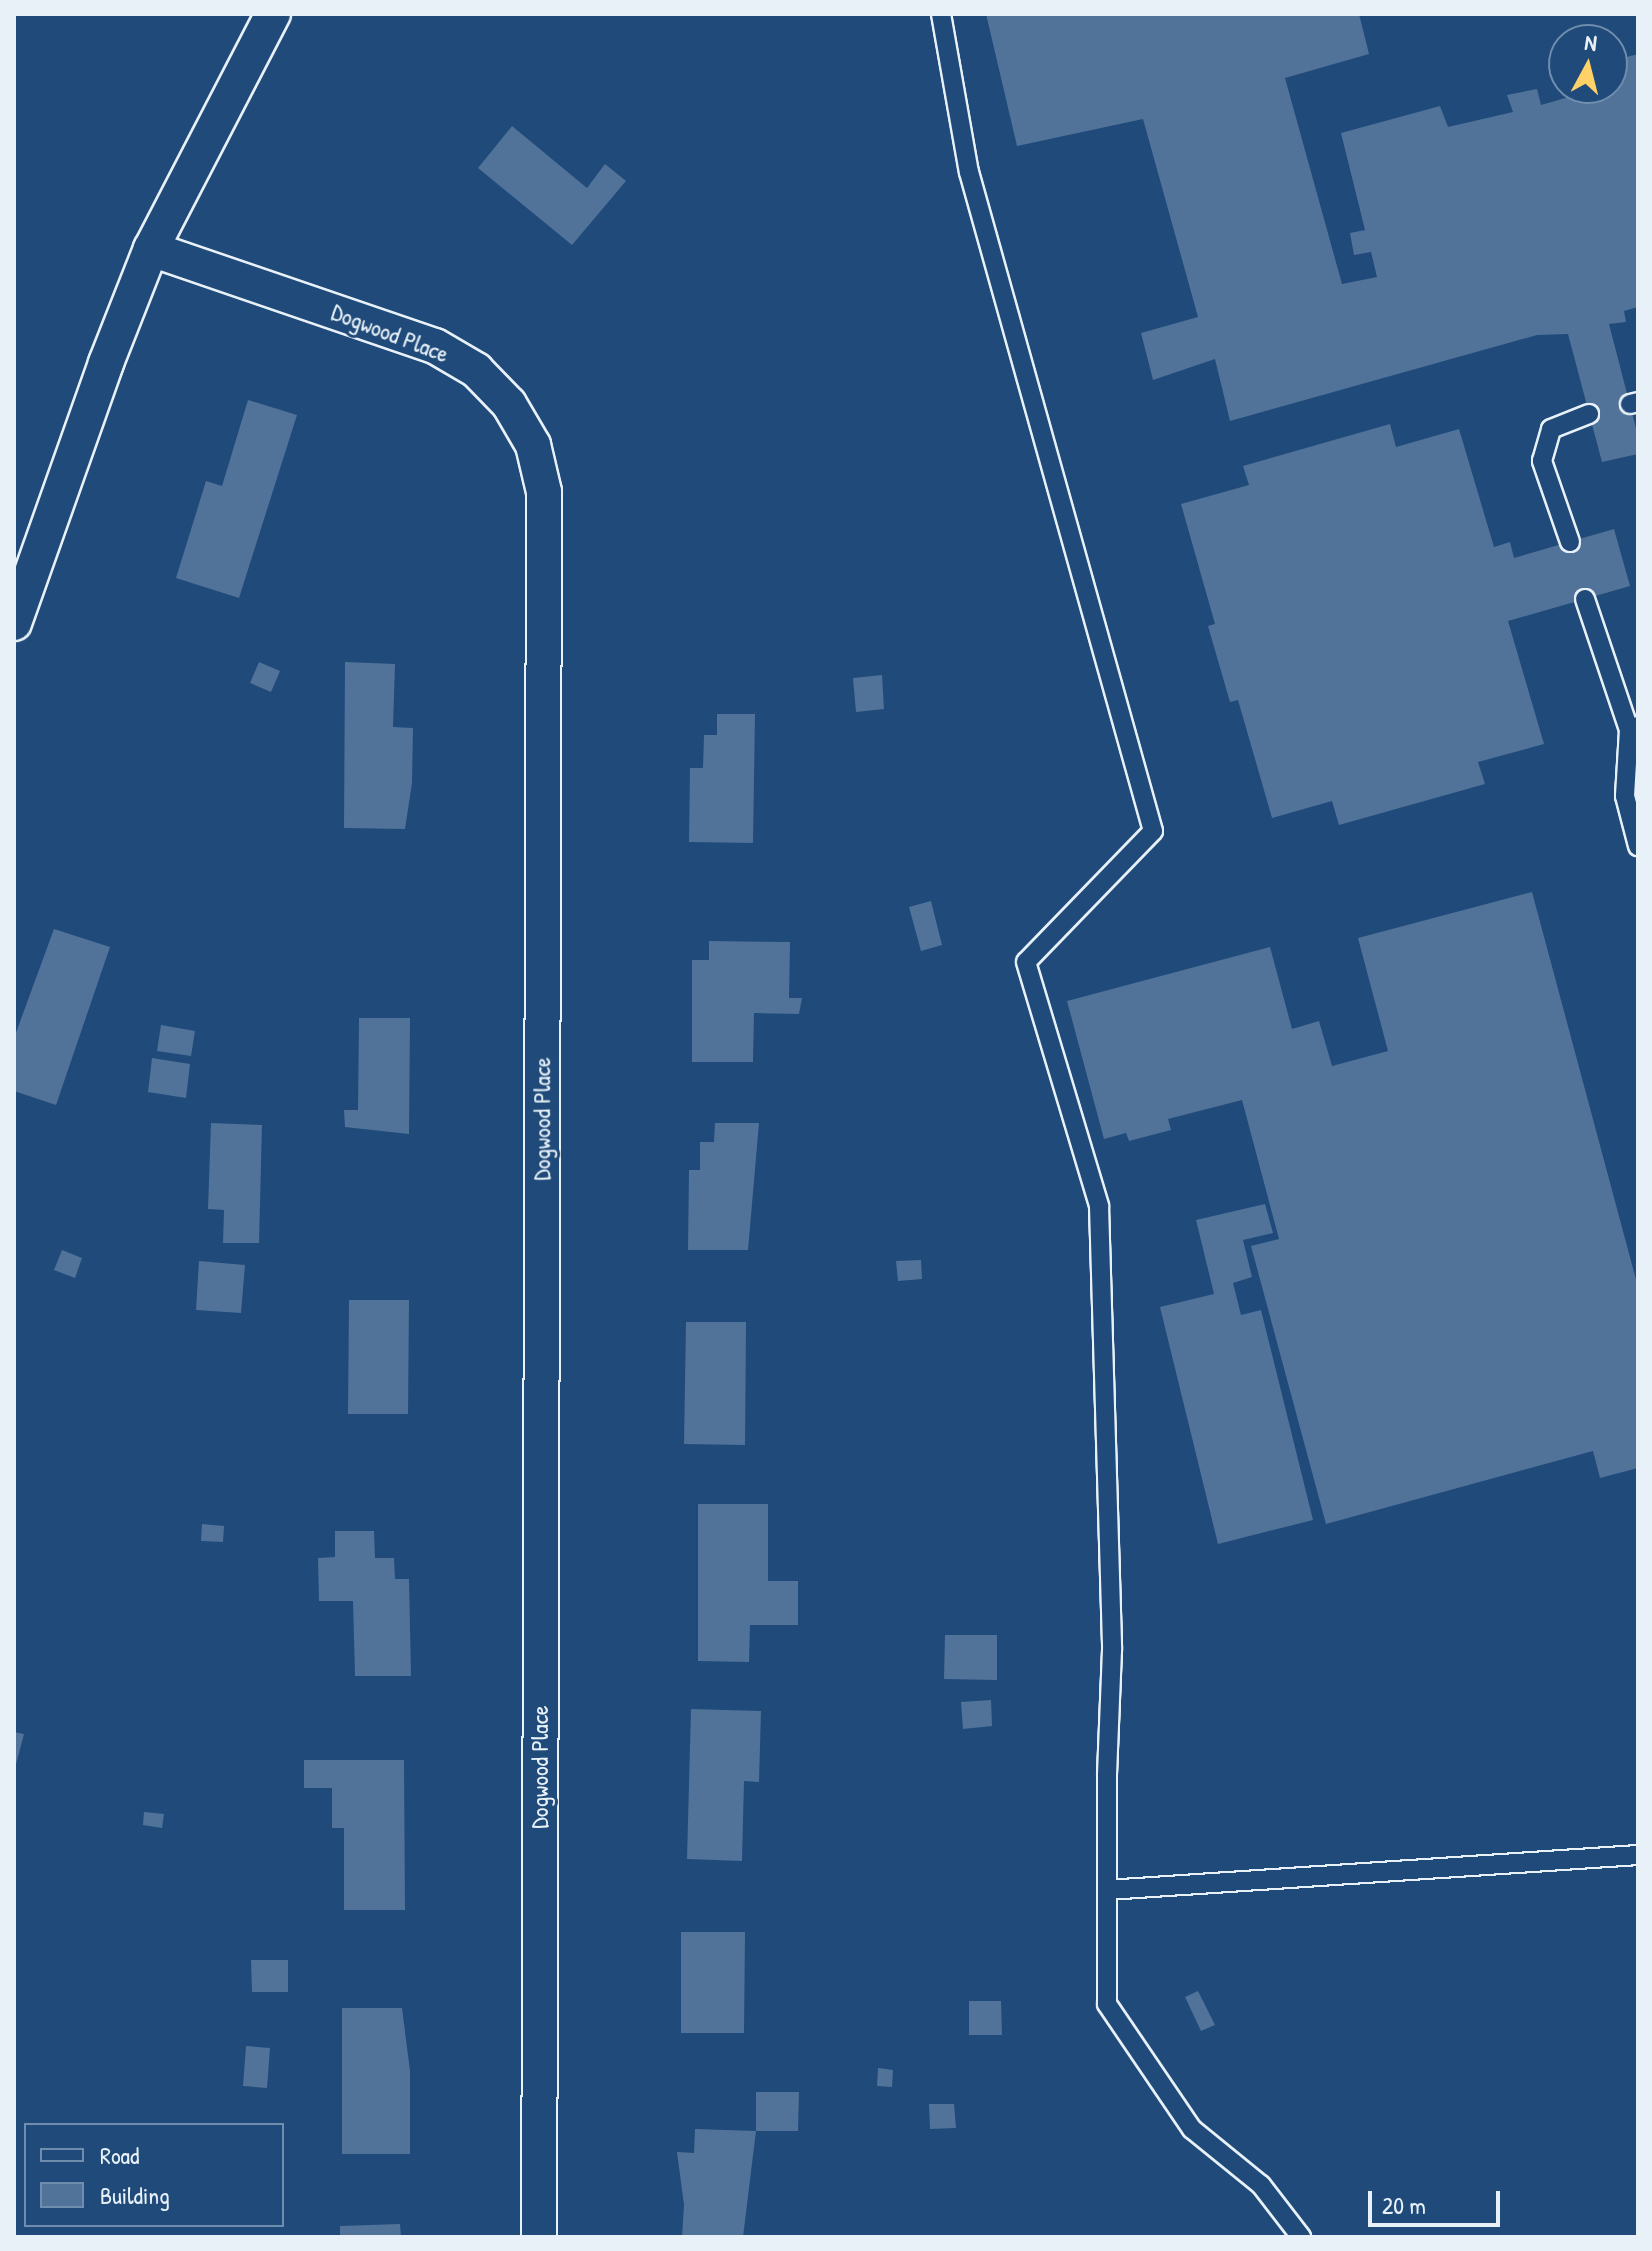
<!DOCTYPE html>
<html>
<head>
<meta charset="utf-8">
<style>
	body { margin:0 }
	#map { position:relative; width:1652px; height:2251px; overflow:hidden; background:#1f4a7a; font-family:"Patrick Hand",sans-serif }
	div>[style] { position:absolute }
	.building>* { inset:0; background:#517399 }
	.roads { filter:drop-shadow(2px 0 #e8f1f8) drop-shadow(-2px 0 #e8f1f8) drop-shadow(0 2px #e8f1f8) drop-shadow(0 -2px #e8f1f8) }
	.service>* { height:18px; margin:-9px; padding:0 9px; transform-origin:9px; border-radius:9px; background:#1f4a7a }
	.minor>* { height:34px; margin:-17px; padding:0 17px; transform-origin:17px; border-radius:17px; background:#1f4a7a }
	span { translate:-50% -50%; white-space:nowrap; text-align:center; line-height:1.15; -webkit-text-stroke:6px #1f4a7a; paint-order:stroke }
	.street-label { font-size:24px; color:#e8f1f8 }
	.frame { position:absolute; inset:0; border:16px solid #e8f1f8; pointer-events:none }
	.legend { position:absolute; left:24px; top:2123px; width:260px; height:104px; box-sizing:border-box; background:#1f4a7a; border:2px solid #6f8dac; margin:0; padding:10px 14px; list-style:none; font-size:24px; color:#e8f1f8 }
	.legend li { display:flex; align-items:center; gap:16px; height:40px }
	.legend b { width:40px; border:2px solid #6f8dac }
	.north { position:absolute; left:1548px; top:24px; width:80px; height:80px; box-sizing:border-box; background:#1f4a7a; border:2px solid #6f8dac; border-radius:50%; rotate:7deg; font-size:22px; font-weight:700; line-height:32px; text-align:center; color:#e8f1f8 }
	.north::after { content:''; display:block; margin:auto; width:28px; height:36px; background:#ffd166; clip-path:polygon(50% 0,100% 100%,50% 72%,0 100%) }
	.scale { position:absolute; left:1368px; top:2191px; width:132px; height:36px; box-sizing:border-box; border:4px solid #e8f1f8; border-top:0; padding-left:10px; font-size:24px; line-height:28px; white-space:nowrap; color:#e8f1f8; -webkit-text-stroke:6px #1f4a7a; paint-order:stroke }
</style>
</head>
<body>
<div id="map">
	<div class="building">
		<i style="clip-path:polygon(986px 14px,1359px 14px,1369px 54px,1285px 78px,1342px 284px,1377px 277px,1371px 252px,1354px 255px,1350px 233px,1365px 230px,1341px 133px,1440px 106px,1448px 127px,1513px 112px,1507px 95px,1537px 89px,1541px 105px,1600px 88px,1612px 88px,1612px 61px,1638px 54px,1638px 307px,1624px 311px,1626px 322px,1609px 324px,1638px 436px,1638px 454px,1602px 462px,1568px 334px,1537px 335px,1230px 421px,1215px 359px,1153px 380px,1141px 333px,1198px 317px,1143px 119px,1017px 146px)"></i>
		<i style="clip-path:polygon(512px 126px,587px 188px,605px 164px,626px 181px,572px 245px,478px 168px)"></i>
		<i style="clip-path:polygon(248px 400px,297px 415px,239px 598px,176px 578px,206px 481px,222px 486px)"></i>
		<i style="clip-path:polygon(1390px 424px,1396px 447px,1459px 429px,1494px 547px,1510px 542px,1514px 558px,1614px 529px,1630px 586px,1508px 621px,1544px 744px,1478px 762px,1485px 784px,1339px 825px,1332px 801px,1272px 818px,1238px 700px,1230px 702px,1208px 626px,1215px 624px,1181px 504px,1249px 485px,1243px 466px)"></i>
		<i style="clip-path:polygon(259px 662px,280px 671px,271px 692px,250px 683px)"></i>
		<i style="clip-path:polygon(345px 662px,395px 664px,393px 727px,413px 728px,412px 783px,405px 829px,344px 828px)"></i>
		<i style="clip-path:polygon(882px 675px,884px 709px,856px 712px,853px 678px)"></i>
		<i style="clip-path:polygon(717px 714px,755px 714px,753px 843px,689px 842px,690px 768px,703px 768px,704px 735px,717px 735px)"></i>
		<i style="clip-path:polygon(1532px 892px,1638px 1287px,1638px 1468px,1600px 1478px,1593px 1451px,1326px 1524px,1251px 1246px,1279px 1239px,1242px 1100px,1168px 1119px,1171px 1130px,1129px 1141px,1126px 1133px,1104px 1139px,1067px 1001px,1270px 947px,1292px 1029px,1319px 1021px,1332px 1066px,1388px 1051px,1358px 938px)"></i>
		<i style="clip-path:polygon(931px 901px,942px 945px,921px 951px,909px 907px)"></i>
		<i style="clip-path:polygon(54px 929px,110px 947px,56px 1105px,14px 1091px,14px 1038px)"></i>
		<i style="clip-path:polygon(709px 941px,790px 942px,789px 998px,802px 998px,799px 1014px,754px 1013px,753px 1062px,692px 1062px,692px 960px,709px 960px)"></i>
		<i style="clip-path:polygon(359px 1018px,410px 1018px,409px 1134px,345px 1127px,344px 1110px,358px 1110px)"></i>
		<i style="clip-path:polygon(161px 1025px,195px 1031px,191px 1056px,157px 1051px)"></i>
		<i style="clip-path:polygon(152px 1058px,190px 1064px,186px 1098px,148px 1092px)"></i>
		<i style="clip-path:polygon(211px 1123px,262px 1125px,259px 1243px,223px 1243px,224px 1210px,208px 1209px)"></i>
		<i style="clip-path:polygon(715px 1123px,759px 1123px,748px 1250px,688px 1250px,689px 1170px,700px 1170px,700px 1142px,714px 1142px)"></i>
		<i style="clip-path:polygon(1265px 1204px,1273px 1233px,1243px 1240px,1252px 1277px,1233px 1283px,1241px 1315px,1261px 1310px,1313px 1520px,1218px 1544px,1160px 1307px,1214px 1294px,1196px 1220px)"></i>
		<i style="clip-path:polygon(62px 1250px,82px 1258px,75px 1278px,54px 1270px)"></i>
		<i style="clip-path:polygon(921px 1260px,922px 1279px,898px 1281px,896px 1261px)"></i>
		<i style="clip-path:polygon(199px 1261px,245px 1265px,241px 1313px,196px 1310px)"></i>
		<i style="clip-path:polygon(349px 1300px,409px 1300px,408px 1414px,348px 1414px)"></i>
		<i style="clip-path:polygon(686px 1322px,746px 1322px,745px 1445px,684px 1444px)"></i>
		<i style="clip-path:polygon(698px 1504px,768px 1504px,768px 1581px,798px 1581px,798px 1625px,750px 1625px,749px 1662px,698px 1661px)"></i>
		<i style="clip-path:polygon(202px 1524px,224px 1526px,223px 1542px,201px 1541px)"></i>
		<i style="clip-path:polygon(335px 1531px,374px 1531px,375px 1558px,394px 1558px,395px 1579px,409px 1579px,411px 1676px,355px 1676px,353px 1601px,319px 1601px,318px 1558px,335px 1557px)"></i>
		<i style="clip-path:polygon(945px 1635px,997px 1635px,997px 1680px,944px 1679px)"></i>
		<i style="clip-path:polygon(991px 1700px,992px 1726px,963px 1729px,961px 1702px)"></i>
		<i style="clip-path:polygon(691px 1709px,761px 1711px,759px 1782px,744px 1781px,742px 1861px,687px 1859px)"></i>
		<i style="clip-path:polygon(14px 1732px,24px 1734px,15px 1768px,14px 1768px)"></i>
		<i style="clip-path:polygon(304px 1760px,404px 1760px,405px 1910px,344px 1910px,344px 1828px,332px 1828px,332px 1788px,304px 1788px)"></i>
		<i style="clip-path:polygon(144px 1812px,164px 1814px,162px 1828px,143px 1825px)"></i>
		<i style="clip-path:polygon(681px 1932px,745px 1932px,744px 2033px,681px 2033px)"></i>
		<i style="clip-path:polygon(251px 1960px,288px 1960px,288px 1992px,252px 1992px)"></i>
		<i style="clip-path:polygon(1198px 1991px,1215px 2025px,1201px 2031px,1185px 1997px)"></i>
		<i style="clip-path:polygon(969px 2001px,1001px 2001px,1002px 2035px,969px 2035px)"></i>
		<i style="clip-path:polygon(342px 2008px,402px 2008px,410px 2071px,410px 2154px,342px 2154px)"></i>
		<i style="clip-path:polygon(246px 2046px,270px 2048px,267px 2088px,243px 2086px)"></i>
		<i style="clip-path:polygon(878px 2068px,893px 2070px,892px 2087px,877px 2086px)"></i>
		<i style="clip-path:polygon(756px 2092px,799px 2092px,798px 2131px,756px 2131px)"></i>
		<i style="clip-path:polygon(929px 2104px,954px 2104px,956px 2128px,930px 2129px)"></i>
		<i style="clip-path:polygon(695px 2129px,756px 2131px,743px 2237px,682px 2237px,684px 2205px,677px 2152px,694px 2153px)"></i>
		<i style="clip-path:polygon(400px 2224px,401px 2237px,340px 2237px,340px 2226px)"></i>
	</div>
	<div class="roads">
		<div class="service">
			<i style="left:941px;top:14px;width:160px;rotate:80deg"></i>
			<i style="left:969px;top:172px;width:684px;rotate:74.4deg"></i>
			<i style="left:1153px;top:831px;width:182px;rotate:134.1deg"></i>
			<i style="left:1026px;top:962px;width:255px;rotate:73.3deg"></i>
			<i style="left:1099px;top:1206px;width:444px;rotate:88.3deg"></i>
			<i style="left:1112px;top:1650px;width:126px;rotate:92.3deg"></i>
			<i style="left:1107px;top:1776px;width:228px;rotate:90deg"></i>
			<i style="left:1107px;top:2004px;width:151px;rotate:55.8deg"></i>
			<i style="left:1192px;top:2129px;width:89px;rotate:39.1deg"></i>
			<i style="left:1261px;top:2185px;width:66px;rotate:52.4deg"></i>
			<i style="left:1630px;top:404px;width:8px;rotate:-14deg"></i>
			<i style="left:1570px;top:542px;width:86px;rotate:-109.1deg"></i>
			<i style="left:1542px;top:461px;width:33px;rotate:-74deg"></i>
			<i style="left:1551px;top:429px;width:41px;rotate:-21.5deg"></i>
			<i style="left:1585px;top:599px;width:138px;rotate:71.4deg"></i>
			<i style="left:1638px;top:726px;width:10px;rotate:156deg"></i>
			<i style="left:1629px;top:730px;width:66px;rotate:93.5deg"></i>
			<i style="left:1625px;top:796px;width:52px;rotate:75.4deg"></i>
			<i style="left:1107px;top:1890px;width:532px;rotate:-3.77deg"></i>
		</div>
		<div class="minor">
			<i style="left:151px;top:249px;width:300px;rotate:18.9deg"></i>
			<i style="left:435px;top:346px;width:48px;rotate:30.3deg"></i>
			<i style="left:476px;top:370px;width:47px;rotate:45.9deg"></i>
			<i style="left:509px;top:404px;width:48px;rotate:59.7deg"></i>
			<i style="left:533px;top:445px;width:48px;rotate:76.8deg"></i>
			<i style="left:544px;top:492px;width:1745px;rotate:90.16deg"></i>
			<i style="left:14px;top:623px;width:276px;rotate:-70.5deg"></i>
			<i style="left:106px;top:363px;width:123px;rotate:-68.5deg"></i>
			<i style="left:151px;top:249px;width:265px;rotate:-62.6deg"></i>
		</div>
	</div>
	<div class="street-label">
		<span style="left:390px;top:333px;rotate:21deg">Dogwood Place</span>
		<span style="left:542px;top:1119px;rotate:-90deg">Dogwood Place</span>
		<span style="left:540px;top:1767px;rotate:-90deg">Dogwood Place</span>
	</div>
	<div class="frame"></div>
	<ul class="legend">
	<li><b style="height:10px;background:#1f4a7a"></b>Road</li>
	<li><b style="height:22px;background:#517399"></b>Building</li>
	</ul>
	<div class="north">N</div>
	<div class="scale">20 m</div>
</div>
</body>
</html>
